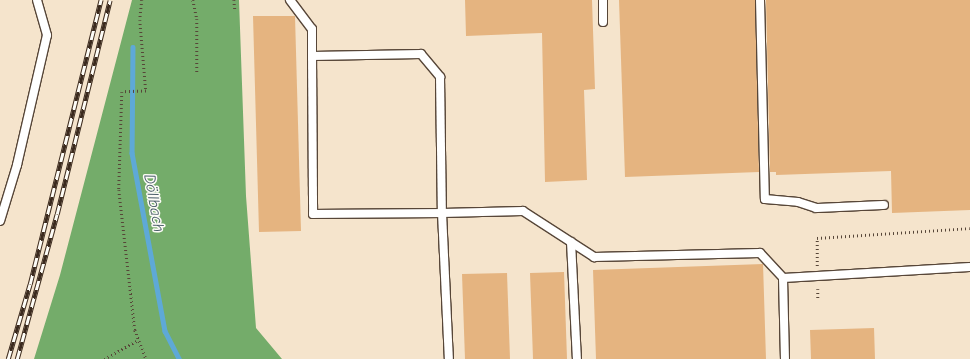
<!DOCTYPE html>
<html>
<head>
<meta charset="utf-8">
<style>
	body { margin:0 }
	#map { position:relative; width:970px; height:359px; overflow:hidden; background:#f5e4cc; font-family:"Comic Neue",sans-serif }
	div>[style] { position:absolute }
	.forest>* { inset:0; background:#74ac6a }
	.stream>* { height:4.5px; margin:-2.25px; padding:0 2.25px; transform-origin:2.25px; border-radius:2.25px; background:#5ea9d7 }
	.building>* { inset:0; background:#e5b480 }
	.path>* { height:2.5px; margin-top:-1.25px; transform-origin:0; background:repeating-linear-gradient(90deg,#574638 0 1px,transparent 0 4px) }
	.roads { filter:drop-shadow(1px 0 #574638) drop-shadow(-1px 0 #574638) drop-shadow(0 1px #574638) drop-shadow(0 -1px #574638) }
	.service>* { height:8px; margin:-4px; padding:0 4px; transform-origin:4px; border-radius:4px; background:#fff }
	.rail>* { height:4.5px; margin-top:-2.25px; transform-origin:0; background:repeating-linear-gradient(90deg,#fdfcf7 0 9px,#3b2a1e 0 18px); box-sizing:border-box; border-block:1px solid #3b2a1e }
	span { translate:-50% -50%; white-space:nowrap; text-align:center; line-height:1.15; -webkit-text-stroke:3px #fdfcf7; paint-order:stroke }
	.water-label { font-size:16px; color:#495d68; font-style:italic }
</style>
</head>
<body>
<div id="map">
	<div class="forest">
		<i style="clip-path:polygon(132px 0,239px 0,246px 196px,256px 328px,282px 359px,34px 359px,60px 275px)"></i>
	</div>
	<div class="stream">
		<i style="left:133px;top:47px;width:106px;rotate:90.5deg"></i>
		<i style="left:132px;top:153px;width:181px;rotate:79.5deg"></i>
		<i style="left:165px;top:331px;width:31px;rotate:63deg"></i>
	</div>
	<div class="building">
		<i style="clip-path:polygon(465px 0,592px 0,595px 89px,584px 90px,587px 180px,545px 182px,542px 33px,466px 36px)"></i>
		<i style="clip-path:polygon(619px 0,755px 0,759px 172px,625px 177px)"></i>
		<i style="clip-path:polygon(766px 0,970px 0,970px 210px,892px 213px,891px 171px,776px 175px,776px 172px,770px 172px)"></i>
		<i style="clip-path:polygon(253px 16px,295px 16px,301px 231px,259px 232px)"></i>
		<i style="clip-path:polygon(763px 264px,766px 359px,596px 359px,593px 270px)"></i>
		<i style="clip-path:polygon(564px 272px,567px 359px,533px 359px,530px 273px)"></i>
		<i style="clip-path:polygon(507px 273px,510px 359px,465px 359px,462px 274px)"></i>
		<i style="clip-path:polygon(874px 328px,875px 359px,811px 359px,810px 330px)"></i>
	</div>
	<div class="path">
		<i style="left:142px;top:0;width:20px;rotate:96deg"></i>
		<i style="left:140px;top:20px;width:71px;rotate:85.2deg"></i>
		<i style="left:146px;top:91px;width:24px;rotate:178deg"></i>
		<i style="left:122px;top:92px;width:98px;rotate:91.8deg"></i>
		<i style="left:119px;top:190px;width:141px;rotate:83.5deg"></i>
		<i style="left:135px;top:330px;width:31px;rotate:69deg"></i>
		<i style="left:193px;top:0;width:19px;rotate:78deg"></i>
		<i style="left:197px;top:19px;width:55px;rotate:90deg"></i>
		<i style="left:234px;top:0;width:9px;rotate:84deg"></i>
		<i style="left:817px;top:266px;width:28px;rotate:-90deg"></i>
		<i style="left:817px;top:238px;width:153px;rotate:-3.7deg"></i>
		<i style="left:818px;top:289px;width:10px;rotate:90deg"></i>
		<i style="left:104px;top:359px;width:39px;rotate:-29deg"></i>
	</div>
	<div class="roads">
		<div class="service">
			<i style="left:290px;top:0;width:36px;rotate:53deg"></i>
			<i style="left:312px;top:29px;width:27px;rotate:90deg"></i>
			<i style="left:312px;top:56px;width:109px;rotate:-1.1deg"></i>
			<i style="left:421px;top:54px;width:30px;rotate:50deg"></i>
			<i style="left:440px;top:77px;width:136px;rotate:89.2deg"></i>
			<i style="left:442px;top:213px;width:81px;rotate:-1.4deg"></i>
			<i style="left:523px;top:211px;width:85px;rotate:32.9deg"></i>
			<i style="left:594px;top:257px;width:166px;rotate:-1.4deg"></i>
			<i style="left:760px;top:253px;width:34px;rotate:47deg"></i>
			<i style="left:783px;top:278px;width:187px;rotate:-3.4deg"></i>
			<i style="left:603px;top:0;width:22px;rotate:90deg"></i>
			<i style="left:760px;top:0;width:199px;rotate:88.6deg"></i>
			<i style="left:765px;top:199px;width:33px;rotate:5deg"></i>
			<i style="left:798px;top:202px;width:19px;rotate:18deg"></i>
			<i style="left:816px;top:208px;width:68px;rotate:-2.5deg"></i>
			<i style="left:312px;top:56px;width:158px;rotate:89.6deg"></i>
			<i style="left:313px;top:214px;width:129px;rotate:-0.4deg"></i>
			<i style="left:442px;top:213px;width:146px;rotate:87.3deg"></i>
			<i style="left:0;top:221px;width:59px;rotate:-73.1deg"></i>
			<i style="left:17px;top:165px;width:133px;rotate:-77deg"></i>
			<i style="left:47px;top:35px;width:36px;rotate:-106deg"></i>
			<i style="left:571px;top:242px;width:117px;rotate:87.1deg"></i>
			<i style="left:783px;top:278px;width:81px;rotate:88.6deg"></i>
		</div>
	</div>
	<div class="rail">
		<i style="left:8px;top:359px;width:78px;rotate:-73.7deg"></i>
		<i style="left:30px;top:284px;width:293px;rotate:-76deg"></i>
		<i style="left:17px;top:359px;width:150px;rotate:-74.6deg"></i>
		<i style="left:57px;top:214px;width:220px;rotate:-76.1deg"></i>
	</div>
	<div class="water-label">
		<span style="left:154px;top:203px;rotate:80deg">Döllbach</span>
	</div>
</div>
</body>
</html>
